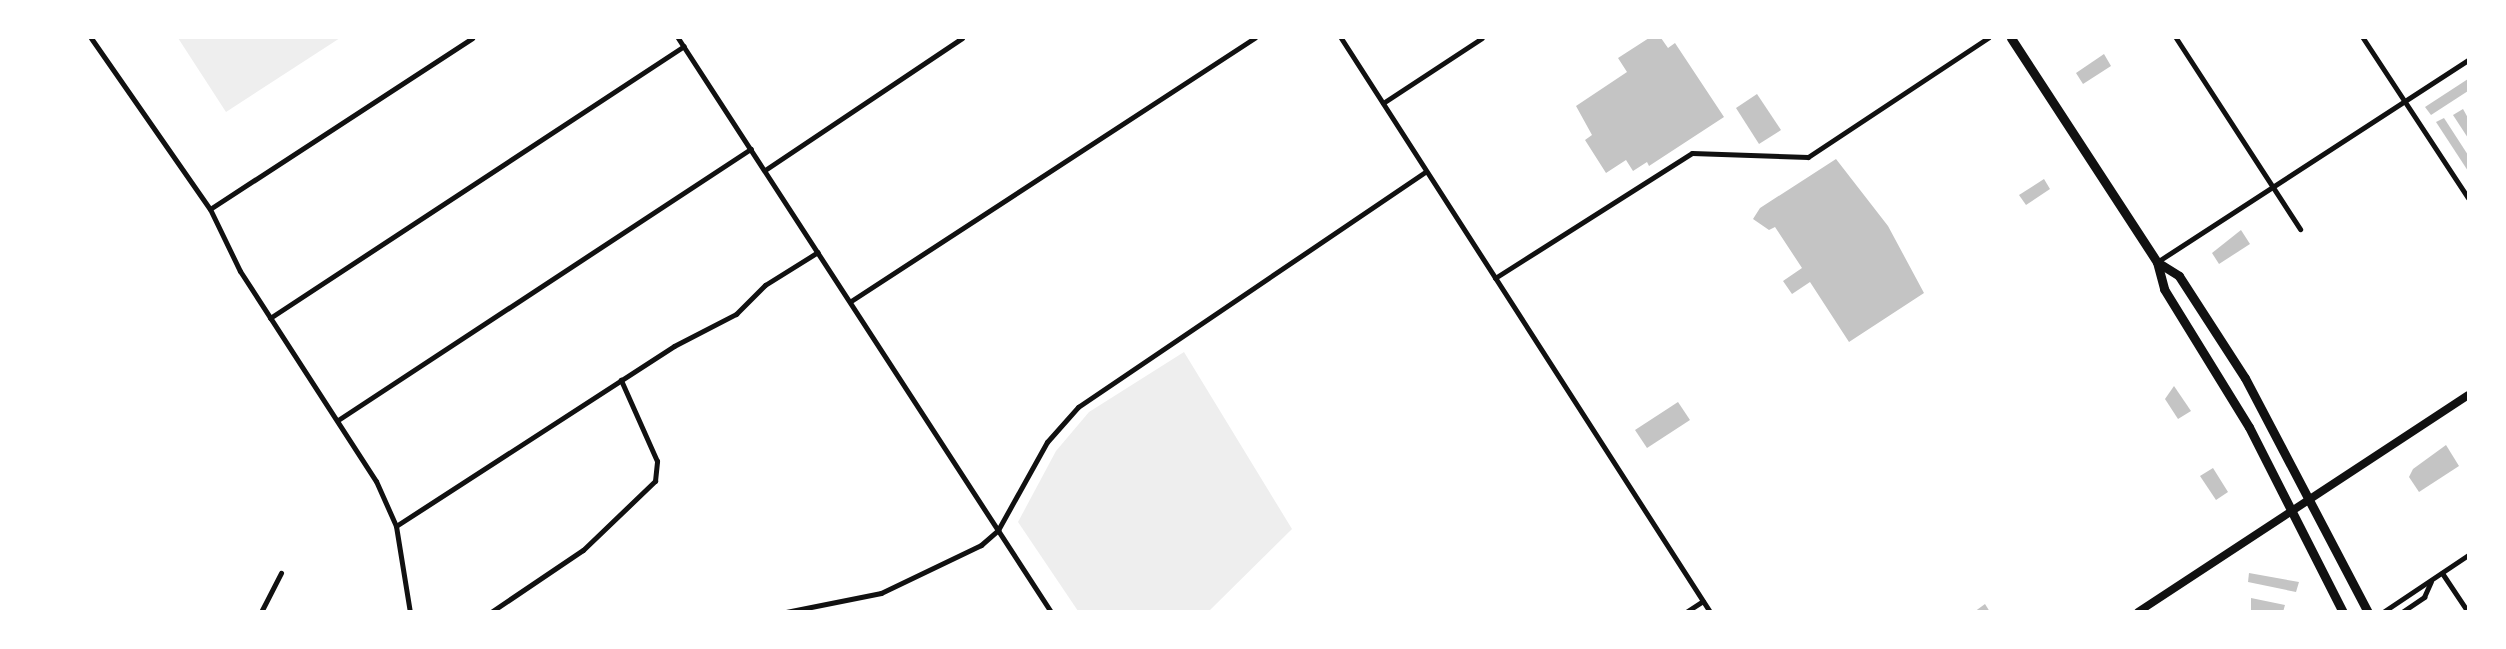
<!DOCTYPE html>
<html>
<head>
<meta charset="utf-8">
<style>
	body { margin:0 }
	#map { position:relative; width:2506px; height:649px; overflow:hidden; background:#fff; font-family:"Source Sans 3",sans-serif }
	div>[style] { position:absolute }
	.green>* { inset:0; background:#eee }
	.building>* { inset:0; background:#c4c4c4 }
	.minor>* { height:5px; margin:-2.5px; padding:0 2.5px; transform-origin:2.5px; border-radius:2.5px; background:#111 }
	.secondary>* { height:8px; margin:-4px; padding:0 4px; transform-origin:4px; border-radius:4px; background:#111 }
	.primary>* { height:9px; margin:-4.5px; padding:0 4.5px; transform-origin:4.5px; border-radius:4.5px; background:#111 }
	span { translate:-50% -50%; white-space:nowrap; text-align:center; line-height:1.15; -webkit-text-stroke:4.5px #fff; paint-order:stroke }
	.frame { position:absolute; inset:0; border:39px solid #fff; pointer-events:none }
</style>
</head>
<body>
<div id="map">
	<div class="green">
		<i style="clip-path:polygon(178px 38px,340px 38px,226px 112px)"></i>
		<i style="clip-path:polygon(1184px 352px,1292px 529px,1209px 611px,1078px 611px,1018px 522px,1056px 451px,1089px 412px)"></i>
	</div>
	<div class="building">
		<i style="clip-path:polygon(1649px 38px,1661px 38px,1668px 48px,1675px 43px,1724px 117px,1649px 166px,1647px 162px,1633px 171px,1626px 160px,1606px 173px,1585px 140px,1592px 135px,1576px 106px,1627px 72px,1618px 58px)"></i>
		<i style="clip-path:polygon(2104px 54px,2111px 66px,2083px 84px,2076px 73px)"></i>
		<i style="clip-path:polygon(2468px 79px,2468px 91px,2431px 115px,2425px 107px)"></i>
		<i style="clip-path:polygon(1757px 94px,1781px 130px,1759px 144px,1736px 108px)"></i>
		<i style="clip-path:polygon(2463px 109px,2468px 118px,2468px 138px,2453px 115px)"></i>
		<i style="clip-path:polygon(2444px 118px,2468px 155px,2468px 171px,2436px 122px)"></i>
		<i style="clip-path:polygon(1836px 159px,1888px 226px,1924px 293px,1849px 342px,1810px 282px,1792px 294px,1783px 281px,1802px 268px,1775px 227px,1769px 230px,1753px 219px,1760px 208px)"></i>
		<i style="clip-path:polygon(2044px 179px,2050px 189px,2026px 205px,2019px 195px)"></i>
		<i style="clip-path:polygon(2241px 230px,2250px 244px,2219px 264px,2212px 253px)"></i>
		<i style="clip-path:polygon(2174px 386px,2191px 411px,2178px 419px,2165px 399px)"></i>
		<i style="clip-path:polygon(1678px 402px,1690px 420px,1647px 448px,1635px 430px)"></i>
		<i style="clip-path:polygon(2446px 445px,2459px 466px,2419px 492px,2409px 477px,2413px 469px)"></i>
		<i style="clip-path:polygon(2213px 468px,2228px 492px,2216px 500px,2200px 476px)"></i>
		<i style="clip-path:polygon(2249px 573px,2299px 582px,2296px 592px,2248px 582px)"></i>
		<i style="clip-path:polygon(2251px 598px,2285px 605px,2283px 612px,2251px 612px)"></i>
		<i style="clip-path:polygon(1985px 604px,1990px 612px,1974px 612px)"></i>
	</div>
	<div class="minor">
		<i style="left:91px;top:38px;width:208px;rotate:55.2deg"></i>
		<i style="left:210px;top:209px;width:69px;rotate:64.2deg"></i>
		<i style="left:240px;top:271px;width:250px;rotate:57.1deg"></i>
		<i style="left:376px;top:481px;width:49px;rotate:66deg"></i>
		<i style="left:396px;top:526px;width:87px;rotate:80.8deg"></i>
		<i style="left:678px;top:38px;width:685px;rotate:56.98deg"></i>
		<i style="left:1341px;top:38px;width:682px;rotate:57.26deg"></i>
		<i style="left:2176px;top:38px;width:228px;rotate:57deg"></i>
		<i style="left:2363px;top:38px;width:191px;rotate:56.7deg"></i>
		<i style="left:1383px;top:103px;width:118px;rotate:-33.3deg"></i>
		<i style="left:765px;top:170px;width:237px;rotate:-33.8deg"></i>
		<i style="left:210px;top:209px;width:313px;rotate:-33.1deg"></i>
		<i style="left:2157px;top:262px;width:371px;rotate:-33deg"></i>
		<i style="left:1495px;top:278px;width:233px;rotate:-32.4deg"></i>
		<i style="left:1692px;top:153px;width:116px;rotate:2deg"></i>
		<i style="left:1808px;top:157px;width:216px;rotate:-33.5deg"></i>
		<i style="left:851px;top:301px;width:482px;rotate:-33.1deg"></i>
		<i style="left:270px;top:318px;width:495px;rotate:-33.3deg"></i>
		<i style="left:338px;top:420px;width:494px;rotate:-33.3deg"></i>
		<i style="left:396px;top:526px;width:331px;rotate:-32.9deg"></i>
		<i style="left:674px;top:346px;width:70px;rotate:-27.3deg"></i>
		<i style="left:736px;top:314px;width:41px;rotate:-45deg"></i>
		<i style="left:765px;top:285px;width:62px;rotate:-31.9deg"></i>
		<i style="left:2442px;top:573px;width:47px;rotate:56.3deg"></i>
		<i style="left:261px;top:612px;width:44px;rotate:-62.9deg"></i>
		<i style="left:491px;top:612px;width:111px;rotate:-34deg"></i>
		<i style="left:583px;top:550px;width:100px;rotate:-43.8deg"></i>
		<i style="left:655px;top:481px;width:20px;rotate:-84deg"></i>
		<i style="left:657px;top:461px;width:89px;rotate:-114deg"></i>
		<i style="left:786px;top:612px;width:97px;rotate:-11.3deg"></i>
		<i style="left:881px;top:593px;width:111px;rotate:-25.6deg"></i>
		<i style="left:981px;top:545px;width:23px;rotate:-41deg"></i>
		<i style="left:998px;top:530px;width:101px;rotate:-60.9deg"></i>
		<i style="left:1047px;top:442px;width:47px;rotate:-48.5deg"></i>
		<i style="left:1078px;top:407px;width:420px;rotate:-34.1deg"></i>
		<i style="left:1686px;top:612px;width:20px;rotate:-33deg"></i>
		<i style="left:2383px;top:612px;width:102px;rotate:-33.8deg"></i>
		<i style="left:2402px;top:612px;width:27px;rotate:-34deg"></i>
		<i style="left:2424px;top:597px;width:17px;rotate:-66deg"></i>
	</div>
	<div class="secondary">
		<i style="left:2138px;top:612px;width:395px;rotate:-33.3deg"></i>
	</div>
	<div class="primary">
		<i style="left:2011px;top:38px;width:267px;rotate:56.9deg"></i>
		<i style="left:2157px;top:262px;width:28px;rotate:75deg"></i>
		<i style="left:2164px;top:289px;width:162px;rotate:58.4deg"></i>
		<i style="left:2249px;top:427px;width:208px;rotate:63.1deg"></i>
		<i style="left:2157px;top:262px;width:26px;rotate:32deg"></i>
		<i style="left:2179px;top:276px;width:121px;rotate:57.1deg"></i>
		<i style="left:2245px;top:378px;width:264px;rotate:62.3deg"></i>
	</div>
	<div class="frame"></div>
</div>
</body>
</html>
